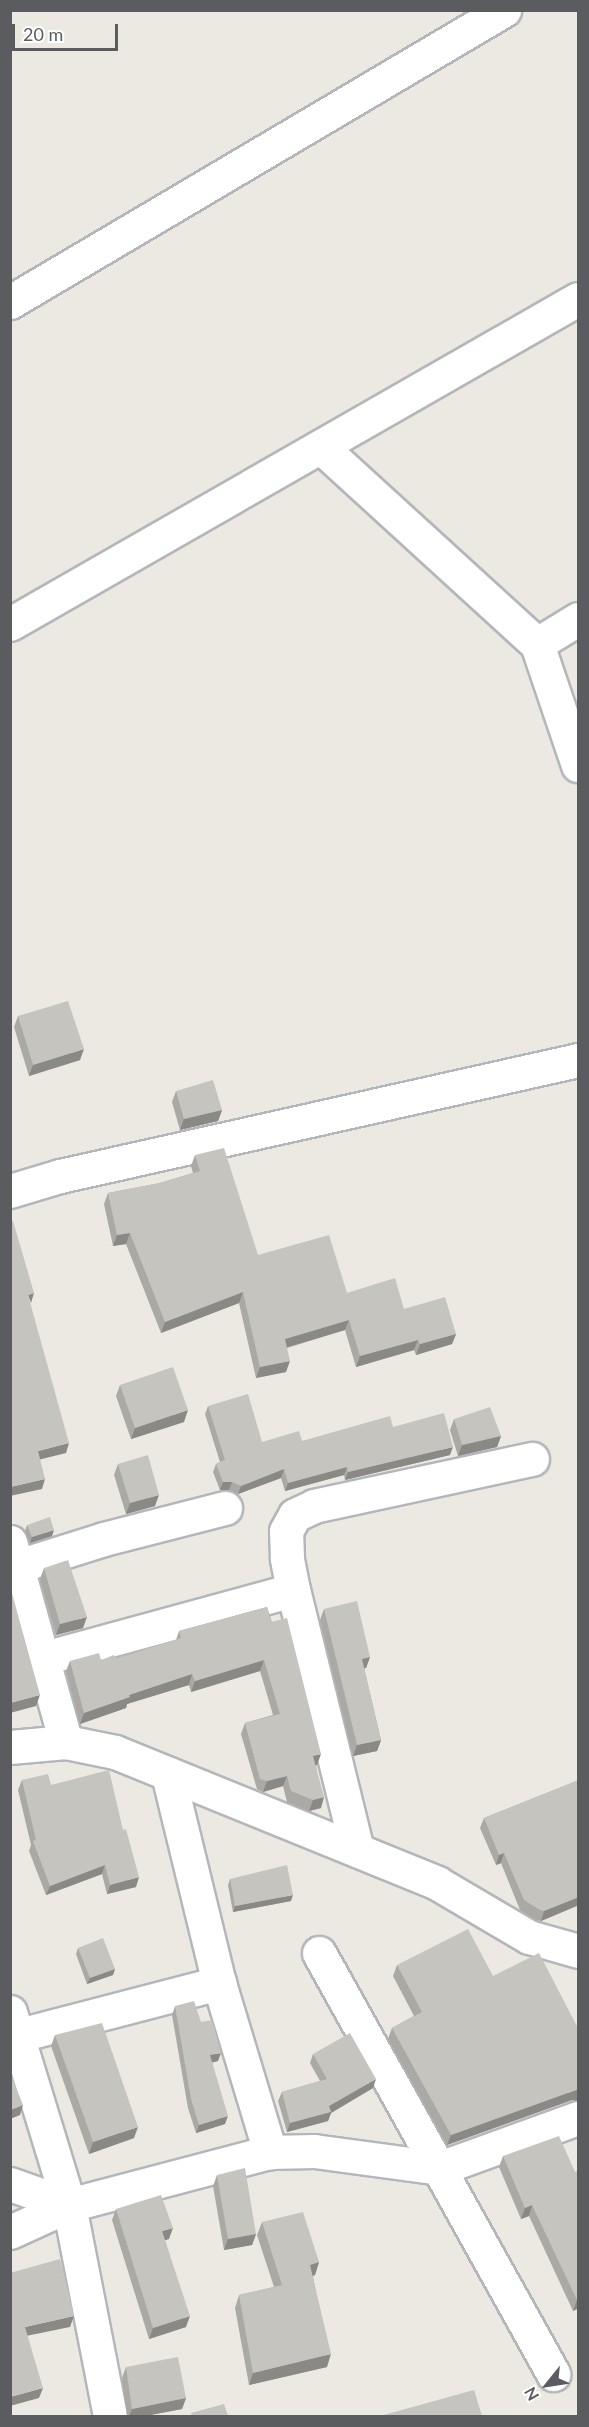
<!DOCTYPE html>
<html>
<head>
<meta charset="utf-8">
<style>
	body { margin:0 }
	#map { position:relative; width:589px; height:2427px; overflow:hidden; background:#ebe9e1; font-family:Lato,sans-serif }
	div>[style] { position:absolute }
	.roads { filter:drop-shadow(2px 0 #b4b6ba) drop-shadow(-2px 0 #b4b6ba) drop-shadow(0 2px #b4b6ba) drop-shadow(0 -2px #b4b6ba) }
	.minor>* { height:33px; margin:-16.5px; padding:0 16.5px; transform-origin:16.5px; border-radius:16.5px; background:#fff }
	.tertiary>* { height:33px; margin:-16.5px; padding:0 16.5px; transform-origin:16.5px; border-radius:16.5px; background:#fff }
	.wall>* { inset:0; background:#aaa9a3 }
	.shaded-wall>* { inset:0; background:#8b8985 }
	.building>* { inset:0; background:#c6c4be }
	span { translate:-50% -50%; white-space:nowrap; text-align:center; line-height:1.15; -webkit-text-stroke:5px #fff; paint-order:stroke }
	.frame { position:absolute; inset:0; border:12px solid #5a5c60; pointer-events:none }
	.north { position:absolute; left:517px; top:2355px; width:60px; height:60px; -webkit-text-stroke:4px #fff; paint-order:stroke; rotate:240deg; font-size:16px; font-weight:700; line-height:24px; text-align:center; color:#5a5c60 }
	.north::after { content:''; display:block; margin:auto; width:21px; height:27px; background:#5a5c60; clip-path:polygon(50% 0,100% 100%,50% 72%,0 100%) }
	.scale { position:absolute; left:12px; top:24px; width:106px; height:27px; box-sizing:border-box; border:3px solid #5a5c60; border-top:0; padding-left:8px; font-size:18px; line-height:21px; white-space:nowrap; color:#5a5c60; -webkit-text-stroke:4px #fff; paint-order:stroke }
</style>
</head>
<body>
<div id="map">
	<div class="roads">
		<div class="minor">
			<i style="left:10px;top:302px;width:574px;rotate:-30.59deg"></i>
			<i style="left:321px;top:447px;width:292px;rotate:42.4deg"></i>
			<i style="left:537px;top:644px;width:128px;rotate:71.3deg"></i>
			<i style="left:10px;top:624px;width:654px;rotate:-29.78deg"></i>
			<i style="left:537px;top:644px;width:48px;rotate:-31.4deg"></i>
			<i style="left:10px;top:1191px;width:52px;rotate:-16.7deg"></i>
			<i style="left:60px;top:1176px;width:531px;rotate:-12.62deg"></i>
			<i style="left:10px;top:1542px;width:208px;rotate:74.4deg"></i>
			<i style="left:18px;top:1566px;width:90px;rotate:-17.4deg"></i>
			<i style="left:104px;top:1539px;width:125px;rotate:-14.4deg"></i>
			<i style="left:44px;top:1658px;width:258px;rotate:-15.3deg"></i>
			<i style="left:168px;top:1774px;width:215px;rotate:76.3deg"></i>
			<i style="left:219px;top:1983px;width:177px;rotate:73.2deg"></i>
			<i style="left:357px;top:1850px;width:268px;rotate:-103.8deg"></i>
			<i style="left:293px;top:1590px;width:33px;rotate:-101deg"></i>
			<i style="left:287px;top:1558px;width:27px;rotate:-92deg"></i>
			<i style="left:286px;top:1531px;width:18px;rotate:-61deg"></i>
			<i style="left:295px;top:1515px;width:21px;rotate:-25deg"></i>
			<i style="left:314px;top:1506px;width:223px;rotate:-12.2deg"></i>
			<i style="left:319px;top:1953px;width:482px;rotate:60.9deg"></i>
			<i style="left:10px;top:2012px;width:202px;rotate:73deg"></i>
			<i style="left:69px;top:2205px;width:208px;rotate:-14.8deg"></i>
			<i style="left:270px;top:2152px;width:44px;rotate:-1.3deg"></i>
			<i style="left:314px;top:2151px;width:127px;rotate:7.7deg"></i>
			<i style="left:440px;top:2168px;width:147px;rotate:-19.9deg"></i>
			<i style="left:19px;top:2035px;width:207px;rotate:-14.6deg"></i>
			<i style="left:10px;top:2184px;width:63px;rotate:19.6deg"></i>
			<i style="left:10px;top:2232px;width:65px;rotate:-24.6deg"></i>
			<i style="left:69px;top:2205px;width:215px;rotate:79deg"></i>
		</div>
		<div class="tertiary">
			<i style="left:10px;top:1747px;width:56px;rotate:-5.1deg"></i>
			<i style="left:66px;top:1742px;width:50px;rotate:11.5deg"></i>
			<i style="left:115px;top:1752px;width:348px;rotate:22.1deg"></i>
			<i style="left:437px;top:1883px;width:107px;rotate:30.4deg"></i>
			<i style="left:529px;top:1937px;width:51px;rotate:15.9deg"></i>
		</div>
	</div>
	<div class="wall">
		<i style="clip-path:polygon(18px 1016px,80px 1060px,29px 1076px,14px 1027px)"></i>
		<i style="clip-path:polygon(176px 1091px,222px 1110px,218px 1121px,180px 1130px,172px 1102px)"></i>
		<i style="clip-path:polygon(195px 1155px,258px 1255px,347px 1293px,404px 1309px,456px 1334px,452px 1344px,416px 1355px,414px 1350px,356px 1367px,345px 1330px,287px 1348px,286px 1372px,256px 1378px,239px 1303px,161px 1333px,126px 1244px,113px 1246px,104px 1204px,108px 1193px,160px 1183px,193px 1173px,191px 1166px)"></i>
		<i style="clip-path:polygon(120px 1385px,184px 1422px,131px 1439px,116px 1396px)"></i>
		<i style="clip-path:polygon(208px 1406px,262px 1442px,302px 1441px,393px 1427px,450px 1455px,345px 1480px,344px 1475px,285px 1491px,281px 1478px,238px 1494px,229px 1490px,220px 1490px,213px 1472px,216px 1464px,220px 1462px,205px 1414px)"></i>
		<i style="clip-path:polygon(454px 1419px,501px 1436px,497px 1447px,458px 1456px,450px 1430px)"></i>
		<i style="clip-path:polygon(118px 1464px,155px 1506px,126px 1514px,114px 1475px)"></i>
		<i style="clip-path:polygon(27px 1525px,52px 1536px,30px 1543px,25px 1531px)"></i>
		<i style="clip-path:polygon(44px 1568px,83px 1628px,56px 1635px,40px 1579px)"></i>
		<i style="clip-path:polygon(267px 1607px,317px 1765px,316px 1765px,321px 1808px,309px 1811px,287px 1802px,283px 1786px,263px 1792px,257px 1789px,241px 1734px,245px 1723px,273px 1715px,260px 1671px,191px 1692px,189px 1685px,127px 1704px,126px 1708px,80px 1724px,66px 1671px,70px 1661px,116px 1659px,176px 1640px,179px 1631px)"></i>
		<i style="clip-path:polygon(324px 1609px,370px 1657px,366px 1668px,364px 1668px,381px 1740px,377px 1751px,353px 1756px,320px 1620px)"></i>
		<i style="clip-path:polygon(22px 1780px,136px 1887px,107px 1894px,102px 1874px,46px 1895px,29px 1851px,31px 1845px,18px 1790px)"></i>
		<i style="clip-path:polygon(579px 1780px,579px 1905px,541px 1921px,536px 1920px,520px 1910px,501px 1863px,496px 1865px,480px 1828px,484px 1818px)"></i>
		<i style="clip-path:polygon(230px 1879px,291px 1901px,233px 1912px,228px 1885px)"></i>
		<i style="clip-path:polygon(78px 1948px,115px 1969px,113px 1975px,87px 1984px,76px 1954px)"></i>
		<i style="clip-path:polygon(397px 1965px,493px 1976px,572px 2100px,447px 2145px,388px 2039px,392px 2028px,414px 2016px,393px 1976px)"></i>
		<i style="clip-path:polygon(175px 2006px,201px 2022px,218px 2061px,212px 2062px,225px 2124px,196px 2133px,188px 2108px,172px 2015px)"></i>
		<i style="clip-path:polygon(55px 2035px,134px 2138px,89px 2154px,51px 2046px)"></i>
		<i style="clip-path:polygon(313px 2054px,373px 2088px,331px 2113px,328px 2121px,287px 2132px,278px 2101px,282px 2092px,320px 2081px,310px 2063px)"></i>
		<i style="clip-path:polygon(503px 2156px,575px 2172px,579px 2171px,579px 2308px,573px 2311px,529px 2216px,521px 2219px,499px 2167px)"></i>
		<i style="clip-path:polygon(217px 2175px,256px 2234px,252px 2245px,224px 2250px,213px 2186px)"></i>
		<i style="clip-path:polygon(116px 2209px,169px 2239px,165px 2240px,186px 2327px,149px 2339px,112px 2220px)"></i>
		<i style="clip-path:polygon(262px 2222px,319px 2262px,315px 2275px,313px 2276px,327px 2367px,249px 2385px,235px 2308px,239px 2295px,274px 2287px,257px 2235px)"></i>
		<i style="clip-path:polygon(126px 2367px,186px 2398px,182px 2409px,145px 2416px,127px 2416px,122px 2378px)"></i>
	</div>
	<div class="shaded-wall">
		<i style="clip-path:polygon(84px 1049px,80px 1060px,29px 1076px,33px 1065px)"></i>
		<i style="clip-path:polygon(222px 1110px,218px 1121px,180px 1130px,184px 1119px)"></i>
		<i style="clip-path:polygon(130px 1233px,126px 1244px,113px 1246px,117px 1235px)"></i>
		<i style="clip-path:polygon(243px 1292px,239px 1303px,161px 1333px,165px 1322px)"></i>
		<i style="clip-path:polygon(34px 1293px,31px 1303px,28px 1295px)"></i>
		<i style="clip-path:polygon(349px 1320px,345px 1330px,281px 1349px,285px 1339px)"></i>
		<i style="clip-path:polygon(456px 1334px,452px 1344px,416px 1355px,420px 1344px)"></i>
		<i style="clip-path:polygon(418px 1340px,414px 1350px,356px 1367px,360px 1356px)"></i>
		<i style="clip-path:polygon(290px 1361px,286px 1372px,256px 1378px,260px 1367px)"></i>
		<i style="clip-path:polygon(188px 1410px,184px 1422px,131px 1439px,135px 1428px)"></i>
		<i style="clip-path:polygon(501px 1436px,497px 1447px,458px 1456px,462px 1445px)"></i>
		<i style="clip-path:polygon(69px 1443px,66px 1453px,34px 1461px,38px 1451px)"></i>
		<i style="clip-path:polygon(453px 1447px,450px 1455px,345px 1480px,348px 1472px)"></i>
		<i style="clip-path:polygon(347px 1467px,344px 1475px,285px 1491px,288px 1483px)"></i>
		<i style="clip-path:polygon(284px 1469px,281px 1478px,238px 1494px,241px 1486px)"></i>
		<i style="clip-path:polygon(45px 1479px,42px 1489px,10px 1496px,10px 1487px)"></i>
		<i style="clip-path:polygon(223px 1482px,232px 1482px,229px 1490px,220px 1490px)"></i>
		<i style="clip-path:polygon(159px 1495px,155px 1506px,126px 1514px,130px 1503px)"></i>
		<i style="clip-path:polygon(54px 1530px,52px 1536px,30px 1543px,32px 1537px)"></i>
		<i style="clip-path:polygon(87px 1617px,83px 1628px,56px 1635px,60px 1624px)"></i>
		<i style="clip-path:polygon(370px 1657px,366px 1668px,358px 1670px,362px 1659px)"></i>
		<i style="clip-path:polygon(264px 1660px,260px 1671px,191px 1692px,195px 1681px)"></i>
		<i style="clip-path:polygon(192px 1674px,189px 1685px,127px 1704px,126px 1708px,80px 1724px,84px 1713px,129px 1695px)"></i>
		<i style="clip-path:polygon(40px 1695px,36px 1706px,10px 1713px,10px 1703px)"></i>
		<i style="clip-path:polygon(381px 1740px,377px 1751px,353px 1756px,357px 1745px)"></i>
		<i style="clip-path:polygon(321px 1754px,317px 1765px,309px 1767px,313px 1756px)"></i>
		<i style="clip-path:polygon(287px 1776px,283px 1786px,263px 1792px,267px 1781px)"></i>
		<i style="clip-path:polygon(324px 1797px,321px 1808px,309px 1811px,313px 1800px)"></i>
		<i style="clip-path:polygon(504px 1853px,501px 1863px,496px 1865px,499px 1855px)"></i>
		<i style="clip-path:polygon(105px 1865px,102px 1874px,46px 1895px,50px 1886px)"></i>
		<i style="clip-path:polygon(139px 1877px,136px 1887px,107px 1894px,110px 1885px)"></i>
		<i style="clip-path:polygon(293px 1895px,291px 1901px,233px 1912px,235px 1906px)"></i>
		<i style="clip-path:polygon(579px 1897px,579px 1905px,541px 1921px,544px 1911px)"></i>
		<i style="clip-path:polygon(115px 1969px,113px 1975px,87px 1984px,90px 1978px)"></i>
		<i style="clip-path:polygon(221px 2053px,218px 2061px,207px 2064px,210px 2055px)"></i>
		<i style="clip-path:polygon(376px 2079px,373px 2088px,331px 2113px,328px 2121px,287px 2132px,290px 2123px,329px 2106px)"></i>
		<i style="clip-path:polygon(576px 2090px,579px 2090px,579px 2101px,572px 2100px,447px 2145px,451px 2135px)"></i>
		<i style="clip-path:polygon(23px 2105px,20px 2115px,10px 2119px,10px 2110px)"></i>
		<i style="clip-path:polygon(228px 2116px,225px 2124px,196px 2133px,199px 2125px)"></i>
		<i style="clip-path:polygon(138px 2127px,134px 2138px,89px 2154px,93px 2142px)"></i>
		<i style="clip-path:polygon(532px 2205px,529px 2216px,521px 2219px,525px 2208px)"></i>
		<i style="clip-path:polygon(173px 2228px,169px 2239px,158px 2242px,162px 2231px)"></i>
		<i style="clip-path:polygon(256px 2234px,252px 2245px,224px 2250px,228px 2239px)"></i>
		<i style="clip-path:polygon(319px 2262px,315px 2275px,305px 2278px,310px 2265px)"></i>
		<i style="clip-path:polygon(579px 2299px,579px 2308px,573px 2311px,577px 2300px)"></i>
		<i style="clip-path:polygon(74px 2316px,70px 2327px,21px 2337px,25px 2327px)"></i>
		<i style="clip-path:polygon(190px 2316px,186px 2327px,149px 2339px,153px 2328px)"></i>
		<i style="clip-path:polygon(331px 2354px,327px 2367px,249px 2385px,253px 2373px)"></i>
		<i style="clip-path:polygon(43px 2388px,39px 2398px,10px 2406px,10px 2397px)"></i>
		<i style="clip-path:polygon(186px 2398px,182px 2409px,145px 2416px,129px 2416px,132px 2409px)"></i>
	</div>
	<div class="building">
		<i style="clip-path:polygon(68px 1001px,84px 1049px,33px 1065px,18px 1016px)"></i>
		<i style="clip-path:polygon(213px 1080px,222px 1110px,184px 1119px,176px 1091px)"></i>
		<i style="clip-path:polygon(224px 1148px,258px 1255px,329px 1235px,347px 1293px,395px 1278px,404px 1309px,445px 1297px,456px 1334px,420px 1344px,418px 1340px,360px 1356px,349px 1320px,285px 1339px,290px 1361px,260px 1367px,243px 1292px,165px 1322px,130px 1233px,117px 1235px,108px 1193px,160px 1183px,200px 1171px,195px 1155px)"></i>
		<i style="clip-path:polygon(10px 1221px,13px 1221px,34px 1293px,28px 1295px,69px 1443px,38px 1451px,45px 1479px,10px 1487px)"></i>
		<i style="clip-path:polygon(173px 1367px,188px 1410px,135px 1428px,120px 1385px)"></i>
		<i style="clip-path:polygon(248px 1394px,262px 1442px,299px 1431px,302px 1441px,390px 1416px,393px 1427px,444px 1413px,453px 1447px,348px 1472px,347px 1467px,288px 1483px,284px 1469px,241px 1486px,232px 1482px,223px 1482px,216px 1464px,225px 1460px,208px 1406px)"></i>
		<i style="clip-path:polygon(490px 1407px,501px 1436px,462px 1445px,454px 1419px)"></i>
		<i style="clip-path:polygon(148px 1455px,159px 1495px,130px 1503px,118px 1464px)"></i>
		<i style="clip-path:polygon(50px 1517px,54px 1530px,32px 1537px,27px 1525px)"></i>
		<i style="clip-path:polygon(68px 1560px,87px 1617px,60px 1624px,44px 1568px)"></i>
		<i style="clip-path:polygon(10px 1586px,40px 1695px,10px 1703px)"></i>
		<i style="clip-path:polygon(357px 1601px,370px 1657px,362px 1659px,381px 1740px,357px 1745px,324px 1609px)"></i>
		<i style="clip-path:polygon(267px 1607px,271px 1622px,287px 1618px,321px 1754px,313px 1756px,324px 1797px,313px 1800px,291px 1791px,287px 1776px,267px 1781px,260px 1779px,245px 1723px,280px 1714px,264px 1660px,195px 1681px,192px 1674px,129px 1695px,130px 1697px,84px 1713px,70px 1661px,99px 1653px,101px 1660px,114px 1655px,116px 1659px,181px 1638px,179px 1631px)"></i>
		<i style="clip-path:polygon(109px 1770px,123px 1830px,126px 1829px,139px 1877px,110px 1885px,105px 1865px,50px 1886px,33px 1841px,36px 1840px,22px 1780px,48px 1774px,51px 1785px)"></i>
		<i style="clip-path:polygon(579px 1780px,579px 1897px,544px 1911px,540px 1910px,524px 1900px,504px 1853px,499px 1855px,484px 1818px)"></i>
		<i style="clip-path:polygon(287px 1865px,293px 1895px,235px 1906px,230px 1879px)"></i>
		<i style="clip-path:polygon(468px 1929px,493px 1976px,539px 1953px,579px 2030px,579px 2090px,576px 2090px,451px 2135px,392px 2028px,422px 2012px,397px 1965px)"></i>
		<i style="clip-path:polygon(103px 1938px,115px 1969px,90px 1978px,78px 1948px)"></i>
		<i style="clip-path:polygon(194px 2001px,201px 2022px,212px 2020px,221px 2053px,210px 2055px,228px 2116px,199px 2125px,191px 2099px,175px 2006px)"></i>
		<i style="clip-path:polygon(102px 2023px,138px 2127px,93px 2142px,55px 2035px)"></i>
		<i style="clip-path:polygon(350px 2033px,376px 2079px,329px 2106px,331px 2112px,290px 2123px,282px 2092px,327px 2079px,313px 2054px)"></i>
		<i style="clip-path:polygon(10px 2072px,23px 2105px,10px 2110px)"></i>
		<i style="clip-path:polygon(559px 2136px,575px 2172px,579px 2171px,579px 2299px,577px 2300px,532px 2205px,525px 2208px,503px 2156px)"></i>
		<i style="clip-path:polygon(245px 2168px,256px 2234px,228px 2239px,217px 2175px)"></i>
		<i style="clip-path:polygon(161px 2195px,173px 2228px,162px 2231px,190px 2316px,153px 2328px,116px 2209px)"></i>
		<i style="clip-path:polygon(303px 2212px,319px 2262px,310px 2265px,331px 2354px,253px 2373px,239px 2295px,282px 2285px,262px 2222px)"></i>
		<i style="clip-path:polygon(60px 2259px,74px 2316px,25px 2327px,43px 2388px,10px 2397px,10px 2273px)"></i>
		<i style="clip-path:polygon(178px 2357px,186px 2398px,132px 2409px,126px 2367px)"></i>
		<i style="clip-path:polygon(474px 2390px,482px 2416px,380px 2416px)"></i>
		<i style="clip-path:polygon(224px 2404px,228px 2416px,192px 2416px,191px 2413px)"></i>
	</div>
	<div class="frame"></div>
	<div class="north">N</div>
	<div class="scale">20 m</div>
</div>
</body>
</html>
